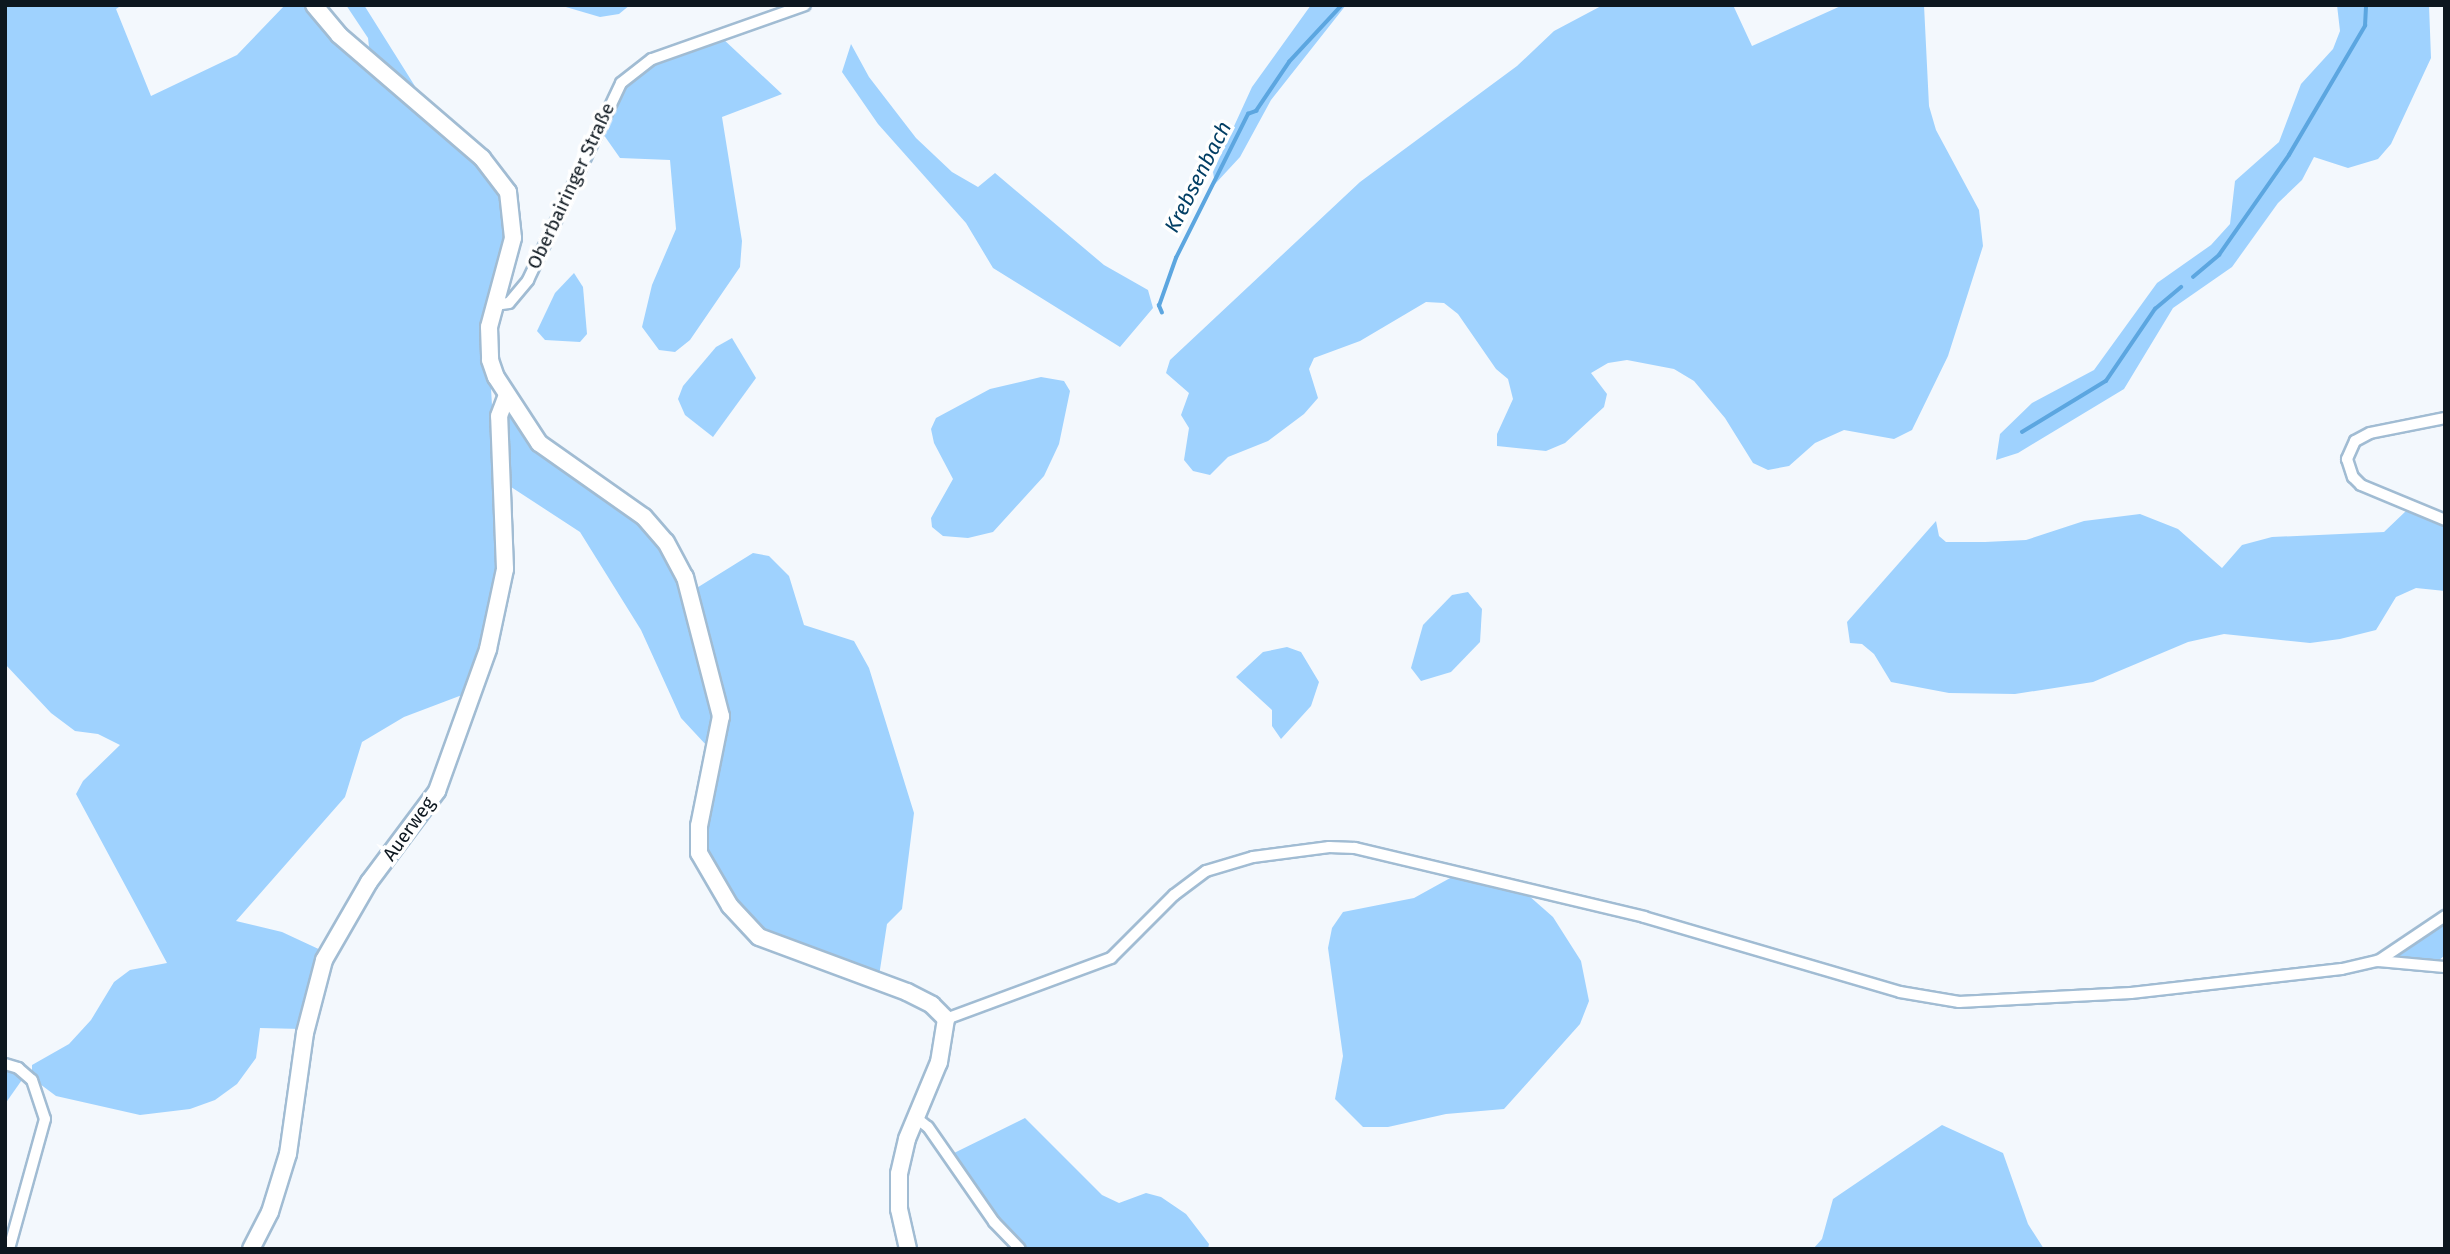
<!DOCTYPE html>
<html>
<head>
<meta charset="utf-8">
<style>
	body { margin:0 }
	#map { position:relative; width:2450px; height:1254px; overflow:hidden; background:#f3f8fd; font-family:"Fira Sans",sans-serif }
	div>[style] { position:absolute }
	.green>* { inset:0; background:#9fd2fe }
	.stream>* { height:3.5px; margin:-1.75px; padding:0 1.75px; transform-origin:1.75px; border-radius:1.75px; background:#5ca6e0 }
	.roads { filter:drop-shadow(2px 0 #a1bcd3) drop-shadow(-2px 0 #a1bcd3) drop-shadow(0 2px #a1bcd3) drop-shadow(0 -2px #a1bcd3) }
	.street>* { height:10px; margin:-5px; padding:0 5px; transform-origin:5px; border-radius:5px; background:#fff }
	.secondary>* { height:16px; margin:-8px; padding:0 8px; transform-origin:8px; border-radius:8px; background:#fff }
	span { translate:-50% -50%; white-space:nowrap; text-align:center; line-height:1.15; -webkit-text-stroke:7px #fff; paint-order:stroke }
	.street-label { font-size:19px; color:#0d171f }
	.water-label { font-size:21px; color:#023e64; font-style:italic }
	.frame { position:absolute; inset:0; border:7px solid #0d171f; pointer-events:none }
</style>
</head>
<body>
<div id="map">
	<div class="green">
		<i style="clip-path:polygon(5px 5px,122px 5px,116px 9px,151px 96px,237px 55px,285px 5px,310px 5px,494px 175px,509px 210px,490px 371px,502px 577px,470px 692px,404px 717px,362px 742px,345px 797px,236px 921px,282px 932px,325px 952px,302px 1029px,260px 1028px,256px 1058px,237px 1084px,215px 1100px,190px 1109px,140px 1115px,56px 1096px,32px 1078px,32px 1065px,69px 1044px,91px 1020px,114px 982px,130px 970px,167px 963px,76px 794px,83px 781px,120px 745px,98px 734px,75px 731px,51px 713px,5px 664px)"></i>
		<i style="clip-path:polygon(346px 5px,364px 5px,423px 99px,370px 56px,368px 38px)"></i>
		<i style="clip-path:polygon(559px 5px,630px 5px,619px 14px,600px 17px)"></i>
		<i style="clip-path:polygon(1311px 5px,1346px 5px,1271px 100px,1240px 157px,1215px 184px,1213px 172px,1252px 87px)"></i>
		<i style="clip-path:polygon(1603px 5px,1733px 5px,1752px 46px,1843px 5px,1924px 5px,1929px 106px,1936px 130px,1979px 210px,1983px 246px,1948px 356px,1912px 430px,1894px 439px,1844px 430px,1815px 443px,1789px 466px,1768px 470px,1753px 463px,1725px 418px,1694px 381px,1674px 369px,1627px 360px,1608px 363px,1591px 373px,1607px 394px,1604px 407px,1565px 443px,1546px 451px,1497px 446px,1497px 434px,1513px 399px,1508px 379px,1496px 369px,1458px 314px,1444px 303px,1426px 302px,1360px 341px,1314px 358px,1309px 369px,1318px 398px,1304px 414px,1268px 441px,1228px 457px,1210px 475px,1193px 471px,1184px 460px,1189px 428px,1181px 415px,1189px 393px,1166px 373px,1170px 360px,1360px 182px,1517px 66px,1554px 31px)"></i>
		<i style="clip-path:polygon(2337px 5px,2429px 5px,2431px 58px,2391px 144px,2378px 159px,2348px 168px,2314px 157px,2302px 180px,2278px 203px,2232px 267px,2173px 308px,2124px 389px,2018px 453px,1996px 460px,2000px 434px,2032px 403px,2094px 370px,2157px 283px,2211px 245px,2230px 224px,2235px 181px,2279px 142px,2301px 84px,2333px 49px,2340px 31px)"></i>
		<i style="clip-path:polygon(722px 38px,782px 94px,722px 117px,742px 241px,740px 267px,690px 340px,675px 352px,659px 350px,642px 327px,652px 285px,676px 229px,670px 160px,620px 158px,601px 131px,627px 83px,658px 60px)"></i>
		<i style="clip-path:polygon(851px 44px,869px 77px,916px 138px,952px 172px,978px 187px,995px 173px,1104px 265px,1148px 290px,1153px 308px,1120px 347px,993px 268px,966px 223px,878px 124px,842px 72px)"></i>
		<i style="clip-path:polygon(574px 273px,583px 287px,587px 334px,580px 342px,545px 340px,537px 331px,555px 293px)"></i>
		<i style="clip-path:polygon(732px 338px,756px 378px,713px 437px,685px 415px,678px 399px,683px 386px,716px 347px)"></i>
		<i style="clip-path:polygon(1041px 377px,1064px 381px,1070px 391px,1059px 444px,1044px 476px,993px 532px,968px 538px,943px 536px,932px 527px,931px 518px,953px 479px,934px 443px,931px 429px,936px 418px,990px 389px)"></i>
		<i style="clip-path:polygon(510px 414px,658px 537px,687px 594px,753px 553px,769px 556px,789px 576px,804px 625px,854px 641px,869px 668px,914px 813px,902px 909px,887px 924px,879px 976px,759px 931px,744px 918px,705px 857px,707px 811px,721px 761px,681px 718px,641px 630px,580px 532px,508px 485px,506px 416px)"></i>
		<i style="clip-path:polygon(2407px 510px,2445px 525px,2445px 591px,2416px 588px,2396px 597px,2376px 630px,2340px 639px,2310px 643px,2224px 634px,2188px 642px,2093px 682px,2015px 694px,1949px 693px,1891px 682px,1874px 654px,1862px 644px,1850px 643px,1847px 622px,1936px 521px,1939px 536px,1946px 542px,1985px 542px,2026px 540px,2084px 521px,2140px 514px,2178px 529px,2222px 568px,2242px 545px,2272px 537px,2384px 532px)"></i>
		<i style="clip-path:polygon(1468px 592px,1482px 609px,1480px 642px,1451px 672px,1421px 681px,1411px 668px,1423px 625px,1452px 595px)"></i>
		<i style="clip-path:polygon(1287px 647px,1301px 652px,1319px 682px,1311px 706px,1281px 739px,1272px 726px,1272px 710px,1236px 677px,1263px 652px)"></i>
		<i style="clip-path:polygon(1452px 877px,1528px 895px,1553px 917px,1581px 961px,1589px 1001px,1580px 1024px,1504px 1109px,1446px 1114px,1388px 1127px,1363px 1127px,1335px 1099px,1343px 1056px,1328px 948px,1332px 928px,1343px 912px,1414px 898px)"></i>
		<i style="clip-path:polygon(2445px 921px,2445px 955px,2437px 962px,2398px 958px,2397px 952px)"></i>
		<i style="clip-path:polygon(5px 1068px,24px 1077px,5px 1104px)"></i>
		<i style="clip-path:polygon(1025px 1118px,1102px 1195px,1119px 1203px,1146px 1193px,1161px 1197px,1186px 1214px,1209px 1244px,1208px 1249px,1026px 1249px,1008px 1233px,950px 1155px)"></i>
		<i style="clip-path:polygon(1942px 1125px,2003px 1153px,2028px 1224px,2044px 1249px,1813px 1249px,1822px 1239px,1833px 1199px)"></i>
	</div>
	<div class="stream">
		<i style="left:2193px;top:277px;width:34px;rotate:-40deg"></i>
		<i style="left:2219px;top:255px;width:122px;rotate:-55deg"></i>
		<i style="left:2289px;top:155px;width:150px;rotate:-59.5deg"></i>
		<i style="left:2365px;top:26px;width:21px;rotate:-87deg"></i>
		<i style="left:1162px;top:313px;width:8px;rotate:-113deg"></i>
		<i style="left:1159px;top:306px;width:51px;rotate:-70.5deg"></i>
		<i style="left:1176px;top:258px;width:161px;rotate:-63.4deg"></i>
		<i style="left:1248px;top:114px;width:9px;rotate:-21deg"></i>
		<i style="left:1256px;top:111px;width:59px;rotate:-56deg"></i>
		<i style="left:1289px;top:62px;width:78px;rotate:-47.1deg"></i>
		<i style="left:2022px;top:432px;width:98px;rotate:-31.3deg"></i>
		<i style="left:2106px;top:381px;width:87px;rotate:-55.8deg"></i>
		<i style="left:2155px;top:309px;width:34px;rotate:-40deg"></i>
	</div>
	<div class="roads">
		<div class="street">
			<i style="left:495px;top:305px;width:14px;rotate:-8deg"></i>
			<i style="left:509px;top:303px;width:30px;rotate:-50deg"></i>
			<i style="left:528px;top:280px;width:218px;rotate:-64.7deg"></i>
			<i style="left:621px;top:83px;width:39px;rotate:-38deg"></i>
			<i style="left:652px;top:59px;width:162px;rotate:-19.4deg"></i>
			<i style="left:2445px;top:418px;width:76px;rotate:168.7deg"></i>
			<i style="left:2370px;top:433px;width:17px;rotate:152deg"></i>
			<i style="left:2355px;top:441px;width:20px;rotate:114deg"></i>
			<i style="left:2347px;top:459px;width:19px;rotate:72deg"></i>
			<i style="left:2353px;top:477px;width:11px;rotate:45deg"></i>
			<i style="left:2361px;top:485px;width:91px;rotate:22.6deg"></i>
			<i style="left:2378px;top:961px;width:67px;rotate:5.1deg"></i>
			<i style="left:946px;top:1019px;width:176px;rotate:-20.3deg"></i>
			<i style="left:1111px;top:958px;width:89px;rotate:-45deg"></i>
			<i style="left:1174px;top:895px;width:40px;rotate:-37deg"></i>
			<i style="left:1206px;top:871px;width:49px;rotate:-16.6deg"></i>
			<i style="left:1253px;top:857px;width:77px;rotate:-7.5deg"></i>
			<i style="left:1329px;top:847px;width:26px;rotate:2deg"></i>
			<i style="left:1355px;top:848px;width:297px;rotate:13.4deg"></i>
			<i style="left:1644px;top:917px;width:267px;rotate:16.3deg"></i>
			<i style="left:1900px;top:992px;width:60px;rotate:9.6deg"></i>
			<i style="left:1959px;top:1002px;width:172px;rotate:-3deg"></i>
			<i style="left:2131px;top:993px;width:212px;rotate:-6.5deg"></i>
			<i style="left:2342px;top:969px;width:37px;rotate:-13deg"></i>
			<i style="left:2378px;top:961px;width:81px;rotate:-33.9deg"></i>
			<i style="left:5px;top:1064px;width:14px;rotate:17deg"></i>
			<i style="left:18px;top:1068px;width:18px;rotate:41deg"></i>
			<i style="left:32px;top:1080px;width:41px;rotate:71.6deg"></i>
			<i style="left:45px;top:1119px;width:135px;rotate:105.5deg"></i>
			<i style="left:915px;top:1117px;width:16px;rotate:38deg"></i>
			<i style="left:928px;top:1127px;width:116px;rotate:55.2deg"></i>
			<i style="left:994px;top:1222px;width:37px;rotate:46deg"></i>
		</div>
		<div class="secondary">
			<i style="left:314px;top:5px;width:39px;rotate:50deg"></i>
			<i style="left:339px;top:35px;width:189px;rotate:40.7deg"></i>
			<i style="left:482px;top:158px;width:43px;rotate:52.6deg"></i>
			<i style="left:508px;top:192px;width:46px;rotate:83.8deg"></i>
			<i style="left:513px;top:238px;width:92px;rotate:105.1deg"></i>
			<i style="left:489px;top:327px;width:33px;rotate:88deg"></i>
			<i style="left:490px;top:360px;width:18px;rotate:71deg"></i>
			<i style="left:496px;top:377px;width:79px;rotate:56.9deg"></i>
			<i style="left:539px;top:443px;width:128px;rotate:35.2deg"></i>
			<i style="left:644px;top:517px;width:33px;rotate:49deg"></i>
			<i style="left:666px;top:542px;width:40px;rotate:62deg"></i>
			<i style="left:685px;top:577px;width:144px;rotate:75.5deg"></i>
			<i style="left:721px;top:716px;width:112px;rotate:101.3deg"></i>
			<i style="left:699px;top:826px;width:27px;rotate:90deg"></i>
			<i style="left:699px;top:853px;width:61px;rotate:59.7deg"></i>
			<i style="left:730px;top:906px;width:42px;rotate:46.9deg"></i>
			<i style="left:759px;top:937px;width:158px;rotate:20.4deg"></i>
			<i style="left:907px;top:992px;width:28px;rotate:27deg"></i>
			<i style="left:932px;top:1005px;width:20px;rotate:45deg"></i>
			<i style="left:946px;top:1019px;width:44px;rotate:99.2deg"></i>
			<i style="left:939px;top:1062px;width:83px;rotate:112.6deg"></i>
			<i style="left:907px;top:1139px;width:36px;rotate:103deg"></i>
			<i style="left:899px;top:1174px;width:35px;rotate:90deg"></i>
			<i style="left:899px;top:1209px;width:41px;rotate:77.3deg"></i>
			<i style="left:251px;top:1249px;width:42px;rotate:-62.8deg"></i>
			<i style="left:270px;top:1212px;width:61px;rotate:-72.8deg"></i>
			<i style="left:288px;top:1154px;width:122px;rotate:-82deg"></i>
			<i style="left:305px;top:1033px;width:75px;rotate:-75.4deg"></i>
			<i style="left:324px;top:960px;width:90px;rotate:-60deg"></i>
			<i style="left:369px;top:882px;width:114px;rotate:-53.2deg"></i>
			<i style="left:437px;top:791px;width:151px;rotate:-70.2deg"></i>
			<i style="left:488px;top:649px;width:82px;rotate:-78deg"></i>
			<i style="left:505px;top:569px;width:153px;rotate:-92.2deg"></i>
			<i style="left:499px;top:416px;width:22px;rotate:-69deg"></i>
		</div>
	</div>
	<div class="street-label">
		<span style="left:571px;top:186px;rotate:-65deg">Oberbairinger Straße</span>
		<span style="left:409px;top:829px;rotate:-54deg">Auerweg</span>
	</div>
	<div class="water-label">
		<span style="left:1198px;top:177px;rotate:-63deg">Krebsenbach</span>
	</div>
	<div class="frame"></div>
</div>
</body>
</html>
